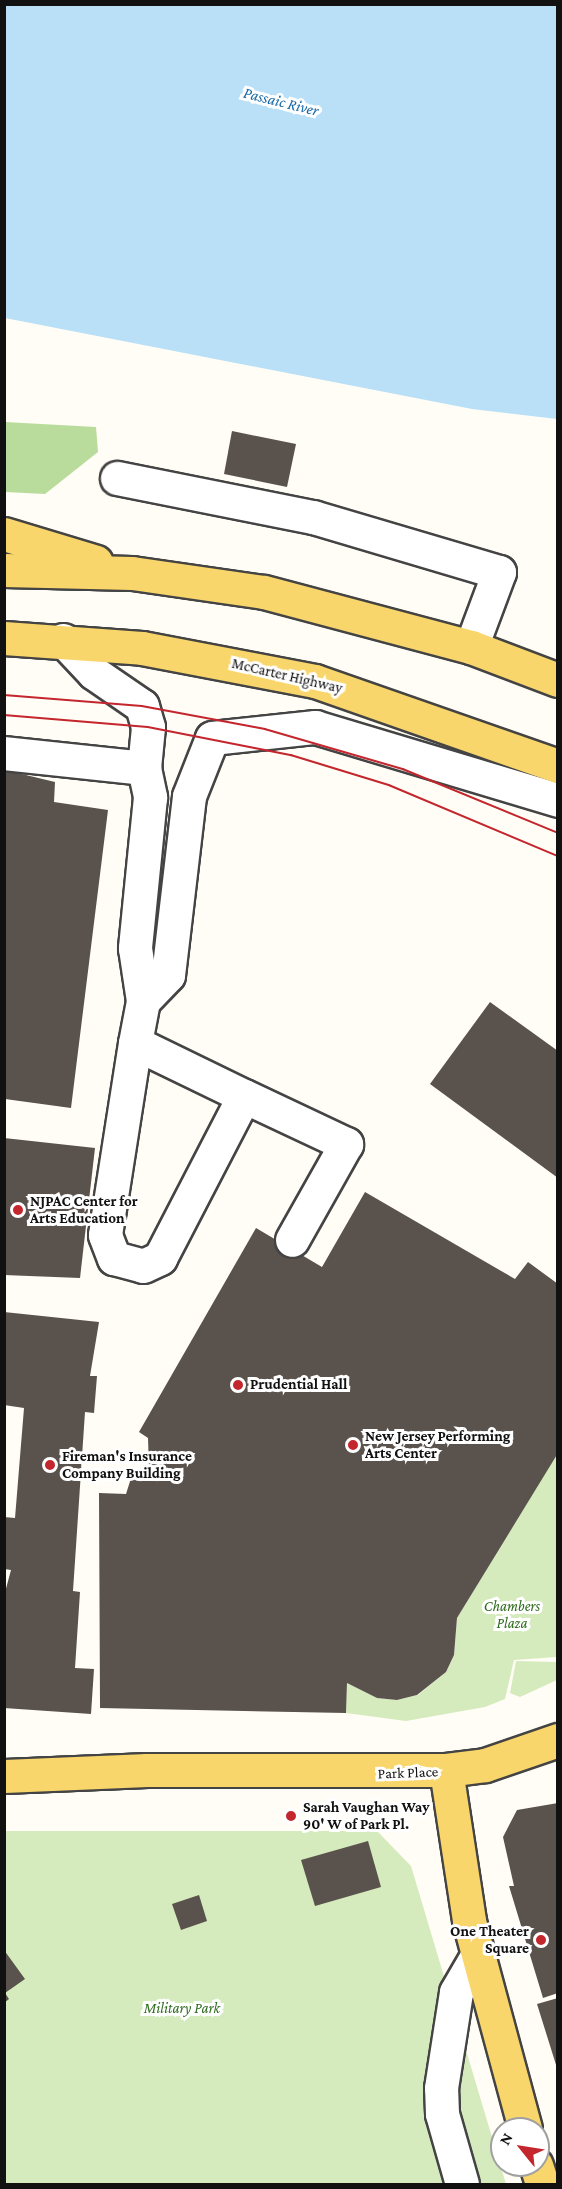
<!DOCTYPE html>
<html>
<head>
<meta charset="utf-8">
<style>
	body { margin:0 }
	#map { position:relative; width:562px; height:2189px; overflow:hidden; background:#fffdf5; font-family:"Crimson Pro",serif }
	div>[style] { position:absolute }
	.green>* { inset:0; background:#d5ebbd }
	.forest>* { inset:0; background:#b9dc9c }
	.water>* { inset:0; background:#b9e0f7 }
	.building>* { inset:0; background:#5a524d }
	.roads { filter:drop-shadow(2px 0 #444) drop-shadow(-2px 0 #444) drop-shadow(0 2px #444) drop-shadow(0 -2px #444) }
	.minor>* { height:33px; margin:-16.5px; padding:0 16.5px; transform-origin:16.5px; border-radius:16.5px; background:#fff }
	.major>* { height:33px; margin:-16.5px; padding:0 16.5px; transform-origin:16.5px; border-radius:16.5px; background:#f9d66b }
	.tram>* { height:1.5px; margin:-0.75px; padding:0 0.75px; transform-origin:0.75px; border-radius:0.75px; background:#c4262e }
	.dots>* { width:16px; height:16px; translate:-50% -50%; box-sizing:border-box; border:3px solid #fff; border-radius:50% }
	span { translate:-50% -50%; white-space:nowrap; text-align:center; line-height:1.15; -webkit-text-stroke:6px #fff; paint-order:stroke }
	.street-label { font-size:15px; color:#111 }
	.poi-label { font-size:15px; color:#111; font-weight:700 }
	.left { translate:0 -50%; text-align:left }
	.right { translate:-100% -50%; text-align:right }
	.park-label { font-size:15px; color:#2f6b1f; font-style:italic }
	.water-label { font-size:16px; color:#1768a6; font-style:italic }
	.frame { position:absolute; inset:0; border:6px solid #111; pointer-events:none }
	.north { position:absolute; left:490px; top:2117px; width:60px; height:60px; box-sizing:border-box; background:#fff; border:2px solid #a0a0a0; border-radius:50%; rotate:300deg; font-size:16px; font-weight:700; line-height:24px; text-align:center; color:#111 }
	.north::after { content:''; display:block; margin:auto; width:21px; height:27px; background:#c4262e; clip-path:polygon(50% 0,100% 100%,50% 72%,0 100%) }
</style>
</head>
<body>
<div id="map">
	<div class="green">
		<i style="clip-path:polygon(557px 1453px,557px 1657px,514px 1660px,505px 1699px,485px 1707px,406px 1721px,346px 1713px,347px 1683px,377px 1698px,397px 1700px,418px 1695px,446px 1672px,454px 1655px,457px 1618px)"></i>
		<i style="clip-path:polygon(516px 1661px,557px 1662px,557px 1680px,520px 1697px,510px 1693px)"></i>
		<i style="clip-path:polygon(5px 1831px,377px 1831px,411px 1866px,506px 2184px,5px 2184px)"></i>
	</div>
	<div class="forest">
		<i style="clip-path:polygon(5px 422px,96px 427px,98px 452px,45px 494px,5px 492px)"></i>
	</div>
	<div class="water">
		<i style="clip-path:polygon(5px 4px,557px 5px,557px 419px,472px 409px,5px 318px)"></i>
	</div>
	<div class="building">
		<i style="clip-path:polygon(232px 431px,296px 444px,287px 487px,224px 474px)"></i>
		<i style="clip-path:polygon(5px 770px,55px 782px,54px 802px,108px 810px,71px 1108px,5px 1099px)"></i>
		<i style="clip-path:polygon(490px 1002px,558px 1051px,558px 1178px,430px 1084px)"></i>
		<i style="clip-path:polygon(4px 1138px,95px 1148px,80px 1278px,4px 1275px)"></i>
		<i style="clip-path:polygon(365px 1192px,515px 1279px,528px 1262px,558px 1284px,558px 1453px,457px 1618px,454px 1655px,446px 1672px,417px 1695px,397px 1700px,377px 1698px,347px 1683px,346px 1713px,100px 1708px,99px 1493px,126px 1494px,132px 1475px,149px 1468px,148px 1438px,139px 1432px,256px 1228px,322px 1267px)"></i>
		<i style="clip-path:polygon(4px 1312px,99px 1322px,90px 1376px,97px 1376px,94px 1413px,85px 1412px,73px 1591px,80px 1592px,75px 1668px,94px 1669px,91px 1714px,4px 1708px,4px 1596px,11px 1570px,4px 1569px,4px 1517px,15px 1518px,24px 1408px,4px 1405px)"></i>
		<i style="clip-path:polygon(558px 1803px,558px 1993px,543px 1998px,509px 1886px,514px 1886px,503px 1837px,517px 1810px)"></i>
		<i style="clip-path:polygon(368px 1841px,381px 1887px,315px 1906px,301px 1860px)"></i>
		<i style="clip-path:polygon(199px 1895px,207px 1921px,181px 1930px,172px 1904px)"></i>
		<i style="clip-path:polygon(4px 1950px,25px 1979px,5px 1993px,9px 1999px,4px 2003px)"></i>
		<i style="clip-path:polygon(558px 1998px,558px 2067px,557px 2068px,537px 2004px)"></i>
	</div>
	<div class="roads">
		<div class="minor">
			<i style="left:117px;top:478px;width:200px;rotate:11.3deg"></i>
			<i style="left:313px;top:517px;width:194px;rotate:16.5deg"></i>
			<i style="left:499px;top:572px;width:80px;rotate:110.5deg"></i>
			<i style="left:63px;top:640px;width:45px;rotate:46.8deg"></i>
			<i style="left:94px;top:673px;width:58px;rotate:34.5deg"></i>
			<i style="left:142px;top:706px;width:22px;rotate:74deg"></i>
			<i style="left:148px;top:727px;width:41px;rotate:95.6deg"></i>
			<i style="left:144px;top:768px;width:30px;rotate:78deg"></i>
			<i style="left:150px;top:797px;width:152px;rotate:95.7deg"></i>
			<i style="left:135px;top:948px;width:54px;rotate:81.4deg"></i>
			<i style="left:143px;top:1001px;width:43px;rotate:100.8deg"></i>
			<i style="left:135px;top:1043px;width:194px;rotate:98.9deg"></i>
			<i style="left:105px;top:1235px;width:25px;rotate:69deg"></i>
			<i style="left:114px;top:1258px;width:30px;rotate:15deg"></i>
			<i style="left:143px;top:1266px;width:19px;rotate:-25deg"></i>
			<i style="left:160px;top:1258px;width:182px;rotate:-62.6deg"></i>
			<i style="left:244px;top:1096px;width:121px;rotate:-154.1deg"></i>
			<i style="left:4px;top:753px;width:141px;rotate:6.1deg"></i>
			<i style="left:143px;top:1001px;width:36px;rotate:-46deg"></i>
			<i style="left:168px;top:975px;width:180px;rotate:-83.3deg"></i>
			<i style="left:189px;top:796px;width:62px;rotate:-68.4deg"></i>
			<i style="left:212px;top:738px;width:104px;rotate:-6.1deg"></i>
			<i style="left:315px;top:727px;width:254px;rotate:16.7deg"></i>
			<i style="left:244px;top:1096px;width:113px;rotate:25.2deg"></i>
			<i style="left:346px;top:1144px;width:110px;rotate:119.4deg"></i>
			<i style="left:462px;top:2184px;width:73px;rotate:-105.9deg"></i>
			<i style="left:442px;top:2114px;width:26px;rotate:-92deg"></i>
			<i style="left:441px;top:2088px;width:97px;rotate:-81.1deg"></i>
			<i style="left:456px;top:1992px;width:44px;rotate:-59.9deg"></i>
		</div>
		<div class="major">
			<i style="left:4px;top:534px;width:96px;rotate:16.9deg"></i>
			<i style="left:4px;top:570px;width:128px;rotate:1.3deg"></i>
			<i style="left:132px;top:573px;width:133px;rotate:8.2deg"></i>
			<i style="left:264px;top:592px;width:214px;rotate:14.9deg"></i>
			<i style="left:471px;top:647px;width:93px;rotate:20.8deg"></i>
			<i style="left:4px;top:638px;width:138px;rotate:4.1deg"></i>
			<i style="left:142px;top:648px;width:176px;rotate:10.8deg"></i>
			<i style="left:315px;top:681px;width:257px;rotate:19.3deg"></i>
			<i style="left:446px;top:1770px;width:153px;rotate:81.3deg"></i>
			<i style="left:469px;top:1921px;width:215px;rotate:74.9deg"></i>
			<i style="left:4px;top:1776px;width:143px;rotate:-2.4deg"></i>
			<i style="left:147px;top:1770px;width:299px"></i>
			<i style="left:446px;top:1770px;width:39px;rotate:-7deg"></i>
			<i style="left:485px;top:1765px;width:77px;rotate:-18.9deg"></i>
			<i style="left:536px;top:2165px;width:20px;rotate:72deg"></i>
		</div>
	</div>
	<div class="tram">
		<i style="left:4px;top:695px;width:138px;rotate:4.6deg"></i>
		<i style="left:142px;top:706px;width:125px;rotate:10.6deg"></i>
		<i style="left:265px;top:729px;width:144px;rotate:16.2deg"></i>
		<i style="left:403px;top:769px;width:168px;rotate:22.4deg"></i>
		<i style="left:4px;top:715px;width:144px;rotate:4.8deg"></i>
		<i style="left:148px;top:727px;width:146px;rotate:11.1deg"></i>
		<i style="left:291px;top:755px;width:102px;rotate:17deg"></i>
		<i style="left:389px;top:785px;width:183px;rotate:22.8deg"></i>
	</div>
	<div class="dots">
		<i style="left:18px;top:1210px;background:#c4262e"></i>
		<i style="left:238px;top:1385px;background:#c4262e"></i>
		<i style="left:353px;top:1445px;background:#c4262e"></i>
		<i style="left:50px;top:1465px;background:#c4262e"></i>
		<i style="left:291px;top:1816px;background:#c4262e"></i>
		<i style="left:541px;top:1940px;background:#c4262e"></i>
	</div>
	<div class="street-label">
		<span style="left:287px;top:676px;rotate:13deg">McCarter Highway</span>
		<span style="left:408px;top:1773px;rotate:-2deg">Park Place</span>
	</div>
	<div class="poi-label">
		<span class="left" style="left:30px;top:1210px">NJPAC Center for<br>Arts Education</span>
		<span class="left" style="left:250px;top:1385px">Prudential Hall</span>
		<span class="left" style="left:365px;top:1445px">New Jersey Performing<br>Arts Center</span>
		<span class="left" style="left:62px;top:1465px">Fireman's Insurance<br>Company Building</span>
		<span class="left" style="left:303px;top:1816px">Sarah Vaughan Way<br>90' W of Park Pl.</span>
		<span class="right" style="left:529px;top:1940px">One Theater<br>Square</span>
	</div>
	<div class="park-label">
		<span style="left:512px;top:1615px">Chambers<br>Plaza</span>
		<span style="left:182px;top:2009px">Military Park</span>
	</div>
	<div class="water-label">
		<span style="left:281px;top:102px;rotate:14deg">Passaic River</span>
	</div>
	<div class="frame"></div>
	<div class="north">N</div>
</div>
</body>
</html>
